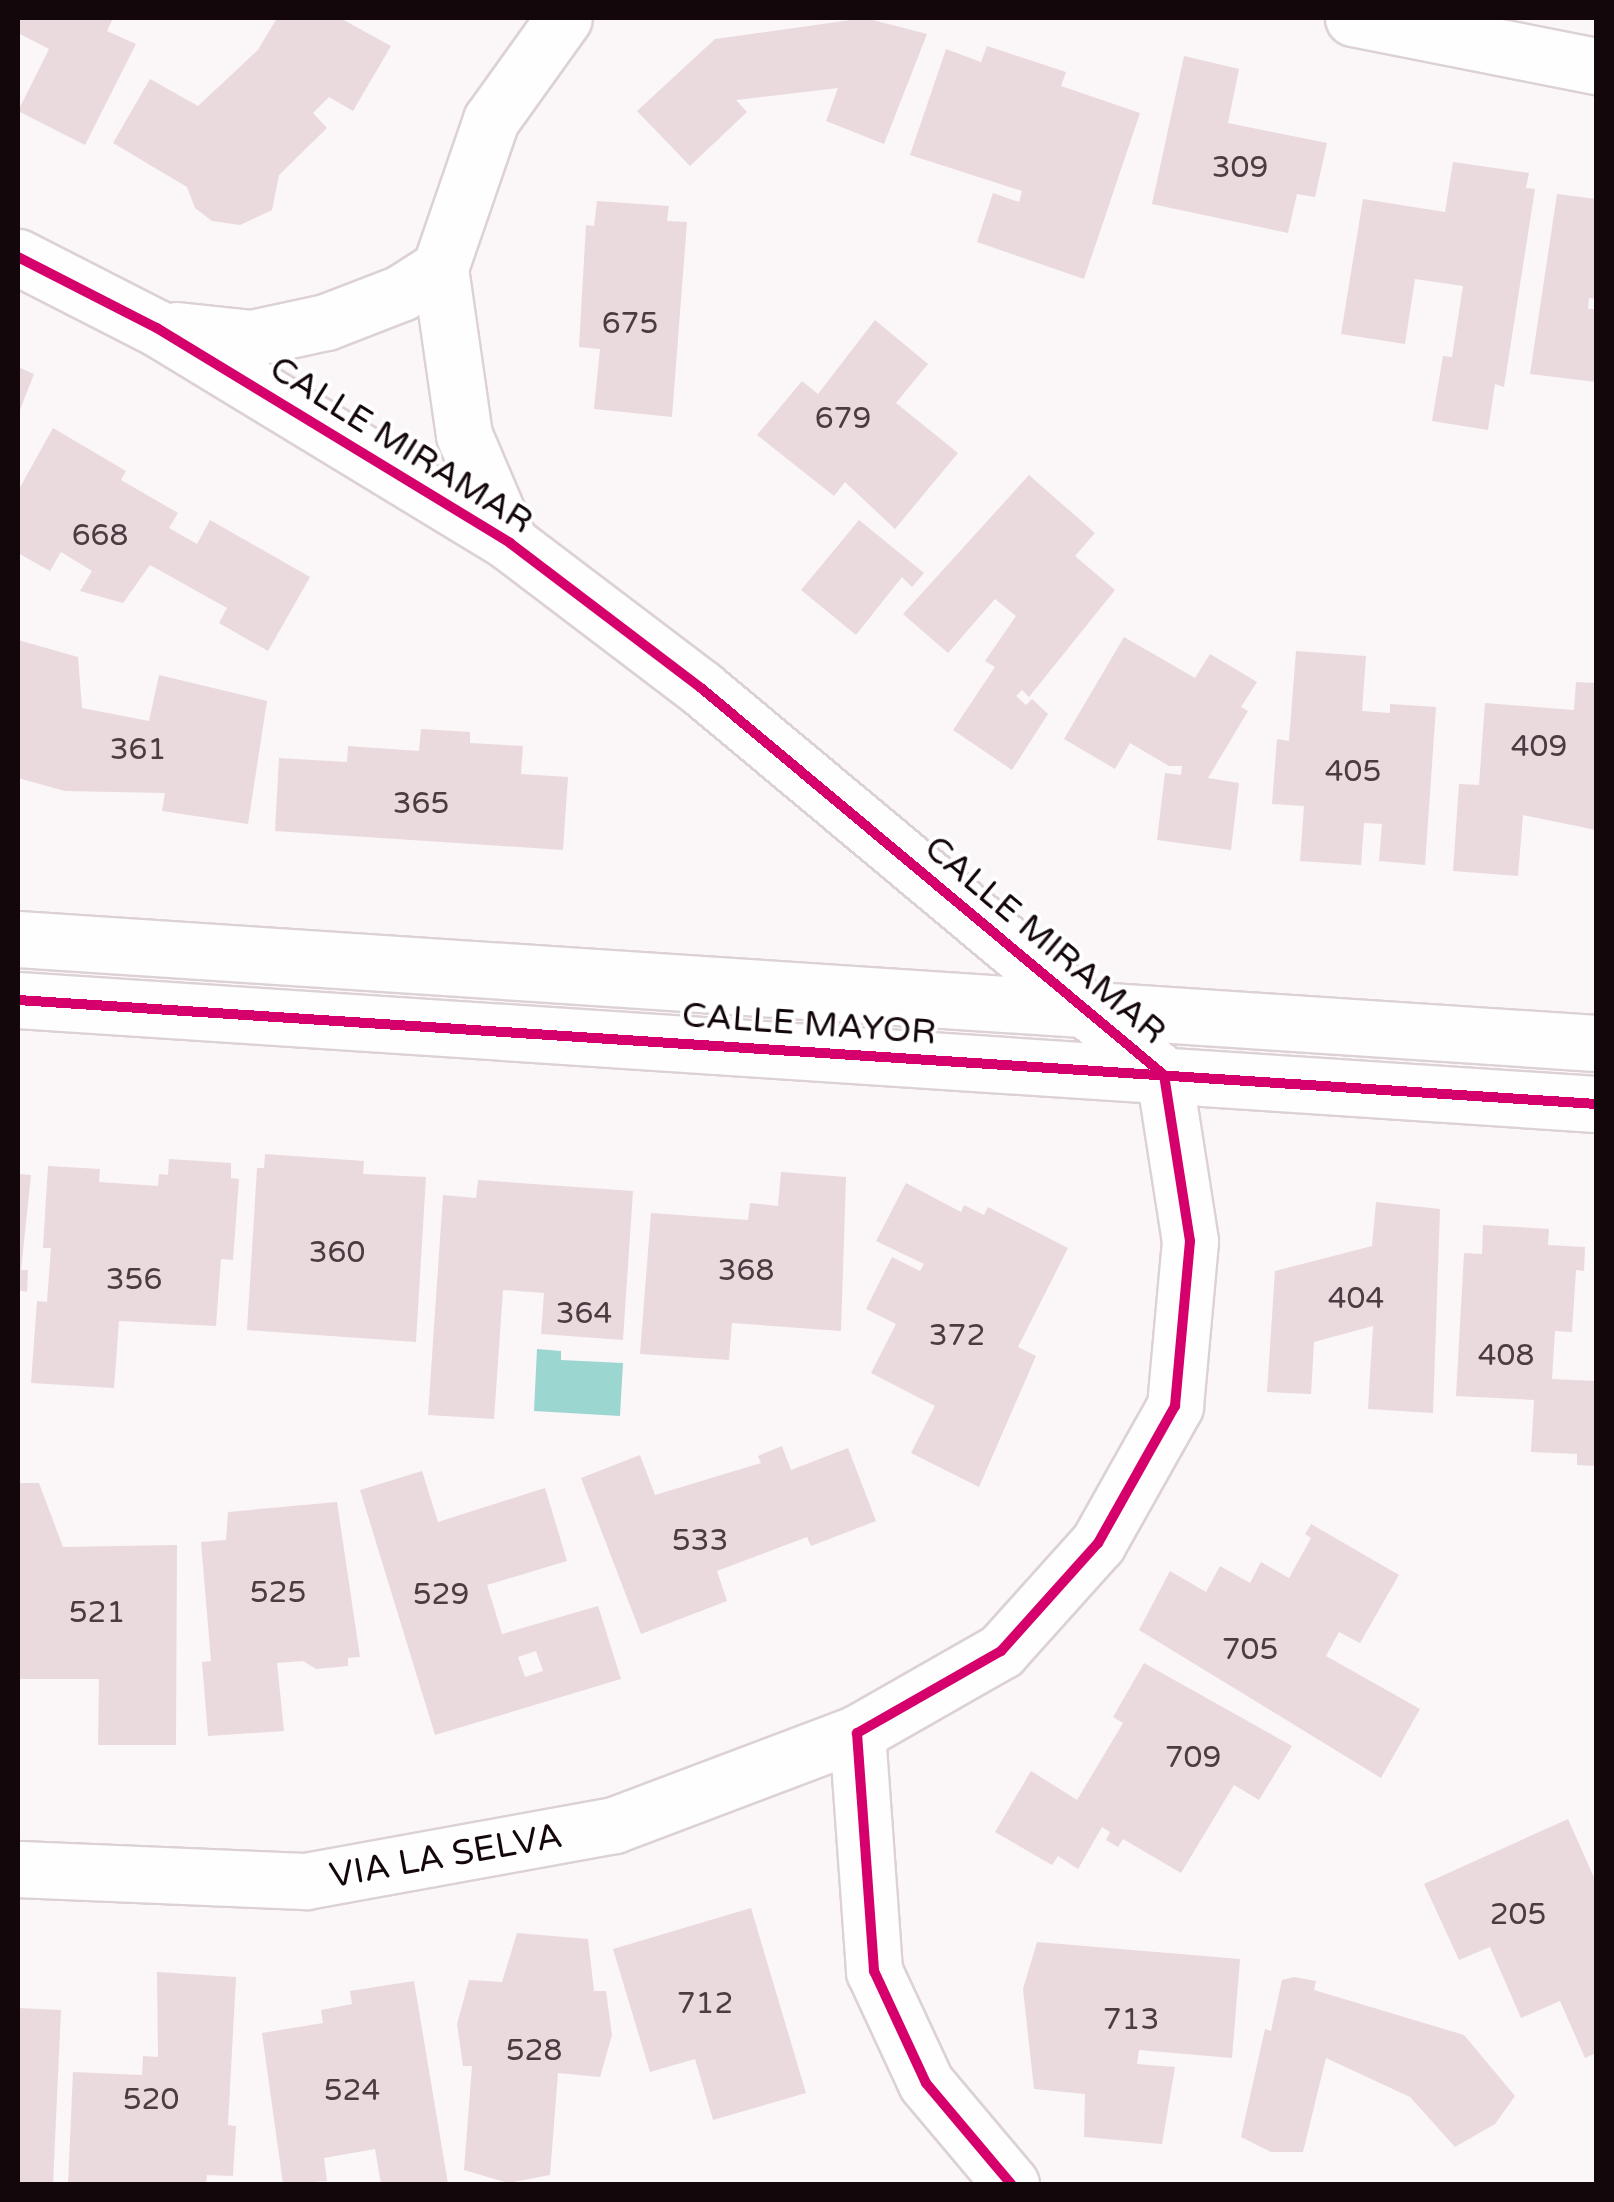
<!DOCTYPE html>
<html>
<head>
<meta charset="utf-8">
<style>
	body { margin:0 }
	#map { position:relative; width:1614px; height:2202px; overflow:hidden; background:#fbf6f7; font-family:"Varela Round",sans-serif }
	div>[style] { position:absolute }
	.water>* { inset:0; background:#9cd6d1 }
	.building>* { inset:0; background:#eadade }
	.roads { filter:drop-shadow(2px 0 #dcd1d4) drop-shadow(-2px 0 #dcd1d4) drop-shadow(0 2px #dcd1d4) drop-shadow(0 -2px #dcd1d4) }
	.street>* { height:55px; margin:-27.5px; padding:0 27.5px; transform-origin:27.5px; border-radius:27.5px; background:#fefefe }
	.secondary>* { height:55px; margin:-27.5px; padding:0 27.5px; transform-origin:27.5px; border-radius:27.5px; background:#fefefe }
	.cycleway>* { height:10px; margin:-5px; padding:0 5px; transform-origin:5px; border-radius:5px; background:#d6006c }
	span { translate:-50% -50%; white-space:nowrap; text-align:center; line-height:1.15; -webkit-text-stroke:8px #fff; paint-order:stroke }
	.number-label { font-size:30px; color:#4a3c40 }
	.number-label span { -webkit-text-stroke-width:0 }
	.street-label { font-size:35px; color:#14070b }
	.frame { position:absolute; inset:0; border:20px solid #14070b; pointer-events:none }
</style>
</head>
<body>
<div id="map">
	<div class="water">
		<i style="clip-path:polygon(537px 1349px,561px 1351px,561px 1360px,623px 1363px,620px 1416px,534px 1411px)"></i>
	</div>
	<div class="building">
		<i style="clip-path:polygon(18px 18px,113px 18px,107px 31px,136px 44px,85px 145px,18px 111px,49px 49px,18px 33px)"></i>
		<i style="clip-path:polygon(277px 18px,340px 18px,391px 46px,353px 111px,329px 97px,313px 113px,327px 128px,279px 175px,272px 210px,240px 225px,212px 221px,195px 208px,187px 187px,113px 143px,150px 79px,198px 106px,258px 50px)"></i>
		<i style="clip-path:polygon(865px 18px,927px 34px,884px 144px,826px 121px,838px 88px,736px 100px,747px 112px,690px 166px,637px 111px,715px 39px)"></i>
		<i style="clip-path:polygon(987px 46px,1066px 72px,1061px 86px,1140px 113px,1084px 279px,977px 242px,993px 193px,1019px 202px,1022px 191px,910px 155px,946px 49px,981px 62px)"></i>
		<i style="clip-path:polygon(1184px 56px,1239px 69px,1228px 123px,1327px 143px,1315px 197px,1297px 194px,1288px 233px,1152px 204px)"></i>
		<i style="clip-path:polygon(1453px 162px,1529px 173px,1526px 188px,1535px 189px,1504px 387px,1495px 384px,1488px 430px,1432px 421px,1443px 356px,1452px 357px,1463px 286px,1415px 279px,1405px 344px,1341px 334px,1363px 199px,1445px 212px)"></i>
		<i style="clip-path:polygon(1557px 194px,1596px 199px,1596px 299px,1589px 298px,1588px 309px,1596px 309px,1596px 382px,1530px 374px)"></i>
		<i style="clip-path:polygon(597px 201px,669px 206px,667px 221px,687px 222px,672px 417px,594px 409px,600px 349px,579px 347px,586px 225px,594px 226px)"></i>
		<i style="clip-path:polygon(875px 320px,928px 364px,896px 403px,958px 453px,895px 529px,845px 482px,834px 496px,757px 435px,802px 381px,818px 394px)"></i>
		<i style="clip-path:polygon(18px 367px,34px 374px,18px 415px)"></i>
		<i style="clip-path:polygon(53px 428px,126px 471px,121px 480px,178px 513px,169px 528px,197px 544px,210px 520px,310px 577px,268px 651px,219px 623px,227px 608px,150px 565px,123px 603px,80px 591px,92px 571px,61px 552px,50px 571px,18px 553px,18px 491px)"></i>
		<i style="clip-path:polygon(1029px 475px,1095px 533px,1075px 556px,1115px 590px,1029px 697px,1022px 690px,1016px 696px,1026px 705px,1032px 699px,1048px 714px,1012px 770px,953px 730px,995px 667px,985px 661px,1016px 616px,995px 599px,948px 653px,903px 614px)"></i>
		<i style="clip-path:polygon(859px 520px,924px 573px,912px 587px,902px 577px,856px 635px,801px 590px)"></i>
		<i style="clip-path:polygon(1124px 637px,1195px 678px,1210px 654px,1257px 682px,1241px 707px,1248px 711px,1208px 778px,1239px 783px,1231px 850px,1157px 840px,1165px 773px,1181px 775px,1182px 766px,1169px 766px,1130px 743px,1115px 769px,1064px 739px)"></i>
		<i style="clip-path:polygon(18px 640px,78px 657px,82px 708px,149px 721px,159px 675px,267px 701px,248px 824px,162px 811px,165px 793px,65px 791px,18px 778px)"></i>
		<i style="clip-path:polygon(1296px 651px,1366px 656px,1362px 711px,1390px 713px,1390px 704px,1436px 707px,1425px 865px,1379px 861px,1382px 824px,1364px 823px,1361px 865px,1300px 861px,1304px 806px,1272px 804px,1277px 739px,1289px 741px)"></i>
		<i style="clip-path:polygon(1576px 682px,1596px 683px,1596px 830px,1523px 815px,1518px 876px,1453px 871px,1459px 784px,1479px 785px,1485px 703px,1574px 710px)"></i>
		<i style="clip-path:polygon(421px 729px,470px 732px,470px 743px,523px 746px,521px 774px,568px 777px,563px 850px,275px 831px,279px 758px,347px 762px,348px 746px,419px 751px)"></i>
		<i style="clip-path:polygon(265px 1154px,364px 1161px,363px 1174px,426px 1177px,416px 1342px,247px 1330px,257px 1168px,264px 1168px)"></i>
		<i style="clip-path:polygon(169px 1159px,231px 1163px,231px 1178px,239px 1179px,233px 1260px,221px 1259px,216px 1326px,119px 1321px,114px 1388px,31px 1383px,37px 1301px,47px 1302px,51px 1248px,43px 1248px,48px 1166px,100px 1169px,99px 1182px,158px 1186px,159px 1174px,168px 1175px)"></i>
		<i style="clip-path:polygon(781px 1172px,846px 1177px,841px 1331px,732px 1323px,729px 1360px,640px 1354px,651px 1213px,748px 1220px,750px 1203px,778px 1206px)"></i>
		<i style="clip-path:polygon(18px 1174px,31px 1175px,21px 1270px,28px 1270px,27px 1292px,18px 1290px)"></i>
		<i style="clip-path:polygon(478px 1180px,633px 1191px,623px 1340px,541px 1334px,544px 1293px,503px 1290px,494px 1419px,428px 1415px,443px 1195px,476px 1198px)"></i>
		<i style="clip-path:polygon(906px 1183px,961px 1212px,964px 1205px,984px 1215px,988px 1207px,1068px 1248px,1018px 1347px,1036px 1356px,979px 1487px,911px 1453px,935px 1406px,871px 1373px,896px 1324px,866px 1309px,892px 1257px,920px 1271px,924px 1264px,876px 1241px)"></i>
		<i style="clip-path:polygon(1376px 1202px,1440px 1209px,1433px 1413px,1368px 1409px,1373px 1326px,1314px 1342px,1311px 1394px,1267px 1392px,1275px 1271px,1372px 1246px)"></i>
		<i style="clip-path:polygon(1483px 1225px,1549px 1229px,1548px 1245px,1585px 1247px,1584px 1271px,1576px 1270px,1572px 1332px,1555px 1331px,1552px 1379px,1596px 1381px,1596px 1466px,1577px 1465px,1577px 1454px,1531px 1452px,1534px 1400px,1456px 1396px,1464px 1253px,1482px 1254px)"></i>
		<i style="clip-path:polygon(782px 1446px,791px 1470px,848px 1448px,876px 1521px,811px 1546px,807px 1537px,717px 1571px,727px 1601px,641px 1634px,581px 1478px,640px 1455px,655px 1495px,761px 1463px,758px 1456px)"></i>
		<i style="clip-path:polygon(evenodd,422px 1471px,438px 1522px,545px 1488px,567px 1561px,487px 1585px,502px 1634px,598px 1606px,621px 1679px,435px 1735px,360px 1490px,422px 1471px,536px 1651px,543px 1671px,525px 1677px,518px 1657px,536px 1651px)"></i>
		<i style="clip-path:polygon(18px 1483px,39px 1483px,63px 1547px,177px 1545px,176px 1745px,98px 1745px,99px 1679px,18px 1679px)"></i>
		<i style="clip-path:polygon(337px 1502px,360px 1657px,348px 1658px,348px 1666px,316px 1669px,303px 1661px,277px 1663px,284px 1731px,208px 1736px,202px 1662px,211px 1661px,201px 1542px,226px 1540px,228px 1512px)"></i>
		<i style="clip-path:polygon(1311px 1524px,1399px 1575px,1360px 1643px,1339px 1632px,1326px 1656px,1420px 1709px,1381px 1778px,1139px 1630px,1170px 1571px,1206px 1592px,1220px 1566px,1250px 1583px,1261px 1562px,1289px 1578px,1311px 1538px,1305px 1534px)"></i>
		<i style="clip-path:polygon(1144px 1663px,1292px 1746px,1259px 1800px,1234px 1785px,1181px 1873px,1123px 1839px,1118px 1847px,1106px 1840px,1110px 1832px,1102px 1827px,1078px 1869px,1058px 1856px,1052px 1865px,995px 1832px,1031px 1771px,1077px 1800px,1123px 1723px,1113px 1717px)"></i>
		<i style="clip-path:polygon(1568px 1819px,1596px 1882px,1596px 2053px,1585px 2058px,1560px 2001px,1521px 2018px,1490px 1947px,1459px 1960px,1424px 1884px)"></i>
		<i style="clip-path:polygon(751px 1908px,806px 2093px,713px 2120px,695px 2059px,650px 2072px,613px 1949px)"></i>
		<i style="clip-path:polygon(517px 1933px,588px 1939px,594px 1991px,606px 1991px,612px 2035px,600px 2077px,558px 2073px,550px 2175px,508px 2183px,464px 2170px,472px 2066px,463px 2066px,457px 2024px,469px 1980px,502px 1982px)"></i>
		<i style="clip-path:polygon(1037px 1942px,1240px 1959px,1232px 2058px,1139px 2050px,1137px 2064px,1175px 2067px,1162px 2144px,1084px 2137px,1085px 2094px,1034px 2089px,1023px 1989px)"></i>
		<i style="clip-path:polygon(157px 1972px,236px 1977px,228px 2125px,236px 2126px,233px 2176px,207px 2175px,206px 2184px,68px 2184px,73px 2072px,142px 2075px,143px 2056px,158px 2057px)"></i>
		<i style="clip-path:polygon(1294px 1977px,1316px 1981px,1314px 1990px,1464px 2035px,1515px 2096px,1495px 2124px,1455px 2147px,1410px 2097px,1326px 2058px,1303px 2152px,1271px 2152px,1241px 2137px,1265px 2029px,1271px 2031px,1282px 1980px)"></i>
		<i style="clip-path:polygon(414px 1981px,448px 2184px,381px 2184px,375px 2149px,324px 2158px,327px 2181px,283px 2184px,262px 2033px,323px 2023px,321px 2010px,352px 2004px,350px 1991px)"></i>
		<i style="clip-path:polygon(18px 2008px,61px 2010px,53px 2184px,18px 2184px)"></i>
	</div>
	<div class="roads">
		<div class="street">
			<i style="left:1353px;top:18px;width:248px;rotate:11.2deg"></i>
			<i style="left:18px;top:257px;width:156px;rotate:27.1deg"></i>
			<i style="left:157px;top:328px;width:413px;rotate:31.3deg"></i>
			<i style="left:510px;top:543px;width:240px;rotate:37.2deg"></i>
			<i style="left:701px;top:688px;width:603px;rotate:39.89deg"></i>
			<i style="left:1164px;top:1075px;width:168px;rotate:81.1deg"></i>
			<i style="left:1190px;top:1241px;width:166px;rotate:95.2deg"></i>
			<i style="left:1175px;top:1406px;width:157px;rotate:119.3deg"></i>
			<i style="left:1098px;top:1543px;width:145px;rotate:131.9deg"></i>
			<i style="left:1001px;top:1651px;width:166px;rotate:150.3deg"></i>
			<i style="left:857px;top:1733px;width:239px;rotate:85.9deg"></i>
			<i style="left:874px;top:1971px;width:123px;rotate:65.1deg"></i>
			<i style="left:926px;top:2083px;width:132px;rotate:49.9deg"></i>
			<i style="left:177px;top:330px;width:75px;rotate:6.1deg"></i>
			<i style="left:252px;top:338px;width:76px;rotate:-12.2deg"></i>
			<i style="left:326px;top:322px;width:80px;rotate:-21.1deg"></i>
			<i style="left:401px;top:293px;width:46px;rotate:-32.7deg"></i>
			<i style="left:510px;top:543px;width:117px;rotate:-113.1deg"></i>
			<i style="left:464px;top:435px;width:169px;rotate:-98.2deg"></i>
			<i style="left:440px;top:268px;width:157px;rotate:-71deg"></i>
			<i style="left:491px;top:120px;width:125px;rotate:-54.4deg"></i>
			<i style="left:18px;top:1869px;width:288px;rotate:2.4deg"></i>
			<i style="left:306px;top:1881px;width:313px;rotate:-10.3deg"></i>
			<i style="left:614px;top:1825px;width:260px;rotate:-20.7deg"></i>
		</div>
		<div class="secondary">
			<i style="left:18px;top:939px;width:1581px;rotate:3.77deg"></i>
			<i style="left:18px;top:1000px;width:1581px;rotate:3.77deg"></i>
		</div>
	</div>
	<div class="cycleway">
		<i style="left:18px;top:257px;width:156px;rotate:27.1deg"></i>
		<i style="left:157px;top:328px;width:413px;rotate:31.3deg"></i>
		<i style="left:510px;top:543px;width:240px;rotate:37.2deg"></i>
		<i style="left:701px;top:688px;width:603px;rotate:39.89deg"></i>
		<i style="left:1164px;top:1075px;width:168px;rotate:81.1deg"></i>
		<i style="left:1190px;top:1241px;width:166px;rotate:95.2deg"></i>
		<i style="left:1175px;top:1406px;width:157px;rotate:119.3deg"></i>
		<i style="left:1098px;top:1543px;width:145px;rotate:131.9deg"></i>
		<i style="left:1001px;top:1651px;width:166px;rotate:150.3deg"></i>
		<i style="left:857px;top:1733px;width:239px;rotate:85.9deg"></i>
		<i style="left:874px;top:1971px;width:123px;rotate:65.1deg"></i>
		<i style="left:926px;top:2083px;width:132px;rotate:49.9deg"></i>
		<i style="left:18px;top:1000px;width:1581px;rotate:3.77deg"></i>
	</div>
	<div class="number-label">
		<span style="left:1240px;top:168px">309</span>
		<span style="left:630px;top:324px">675</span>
		<span style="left:843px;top:419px">679</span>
		<span style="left:100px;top:536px">668</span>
		<span style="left:1539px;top:747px">409</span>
		<span style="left:138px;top:750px">361</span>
		<span style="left:1353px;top:772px">405</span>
		<span style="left:421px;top:804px">365</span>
		<span style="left:337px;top:1253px">360</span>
		<span style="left:746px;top:1271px">368</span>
		<span style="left:134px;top:1280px">356</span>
		<span style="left:1356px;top:1299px">404</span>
		<span style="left:584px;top:1314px">364</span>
		<span style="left:957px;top:1336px">372</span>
		<span style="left:1506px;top:1356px">408</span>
		<span style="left:700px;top:1541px">533</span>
		<span style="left:278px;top:1593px">525</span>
		<span style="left:441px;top:1595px">529</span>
		<span style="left:97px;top:1613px">521</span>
		<span style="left:1250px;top:1650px">705</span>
		<span style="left:1193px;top:1758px">709</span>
		<span style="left:1518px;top:1915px">205</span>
		<span style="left:705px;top:2004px">712</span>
		<span style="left:1131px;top:2020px">713</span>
		<span style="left:534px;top:2051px">528</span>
		<span style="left:352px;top:2091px">524</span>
		<span style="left:151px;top:2100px">520</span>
	</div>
	<div class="street-label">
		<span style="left:401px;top:445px;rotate:32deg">CALLE MIRAMAR</span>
		<span style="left:1045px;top:940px;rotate:40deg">CALLE MIRAMAR</span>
		<span style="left:809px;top:1024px;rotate:4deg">CALLE MAYOR</span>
		<span style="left:446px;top:1856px;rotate:-10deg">VIA LA SELVA</span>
	</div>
	<div class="frame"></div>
</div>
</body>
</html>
